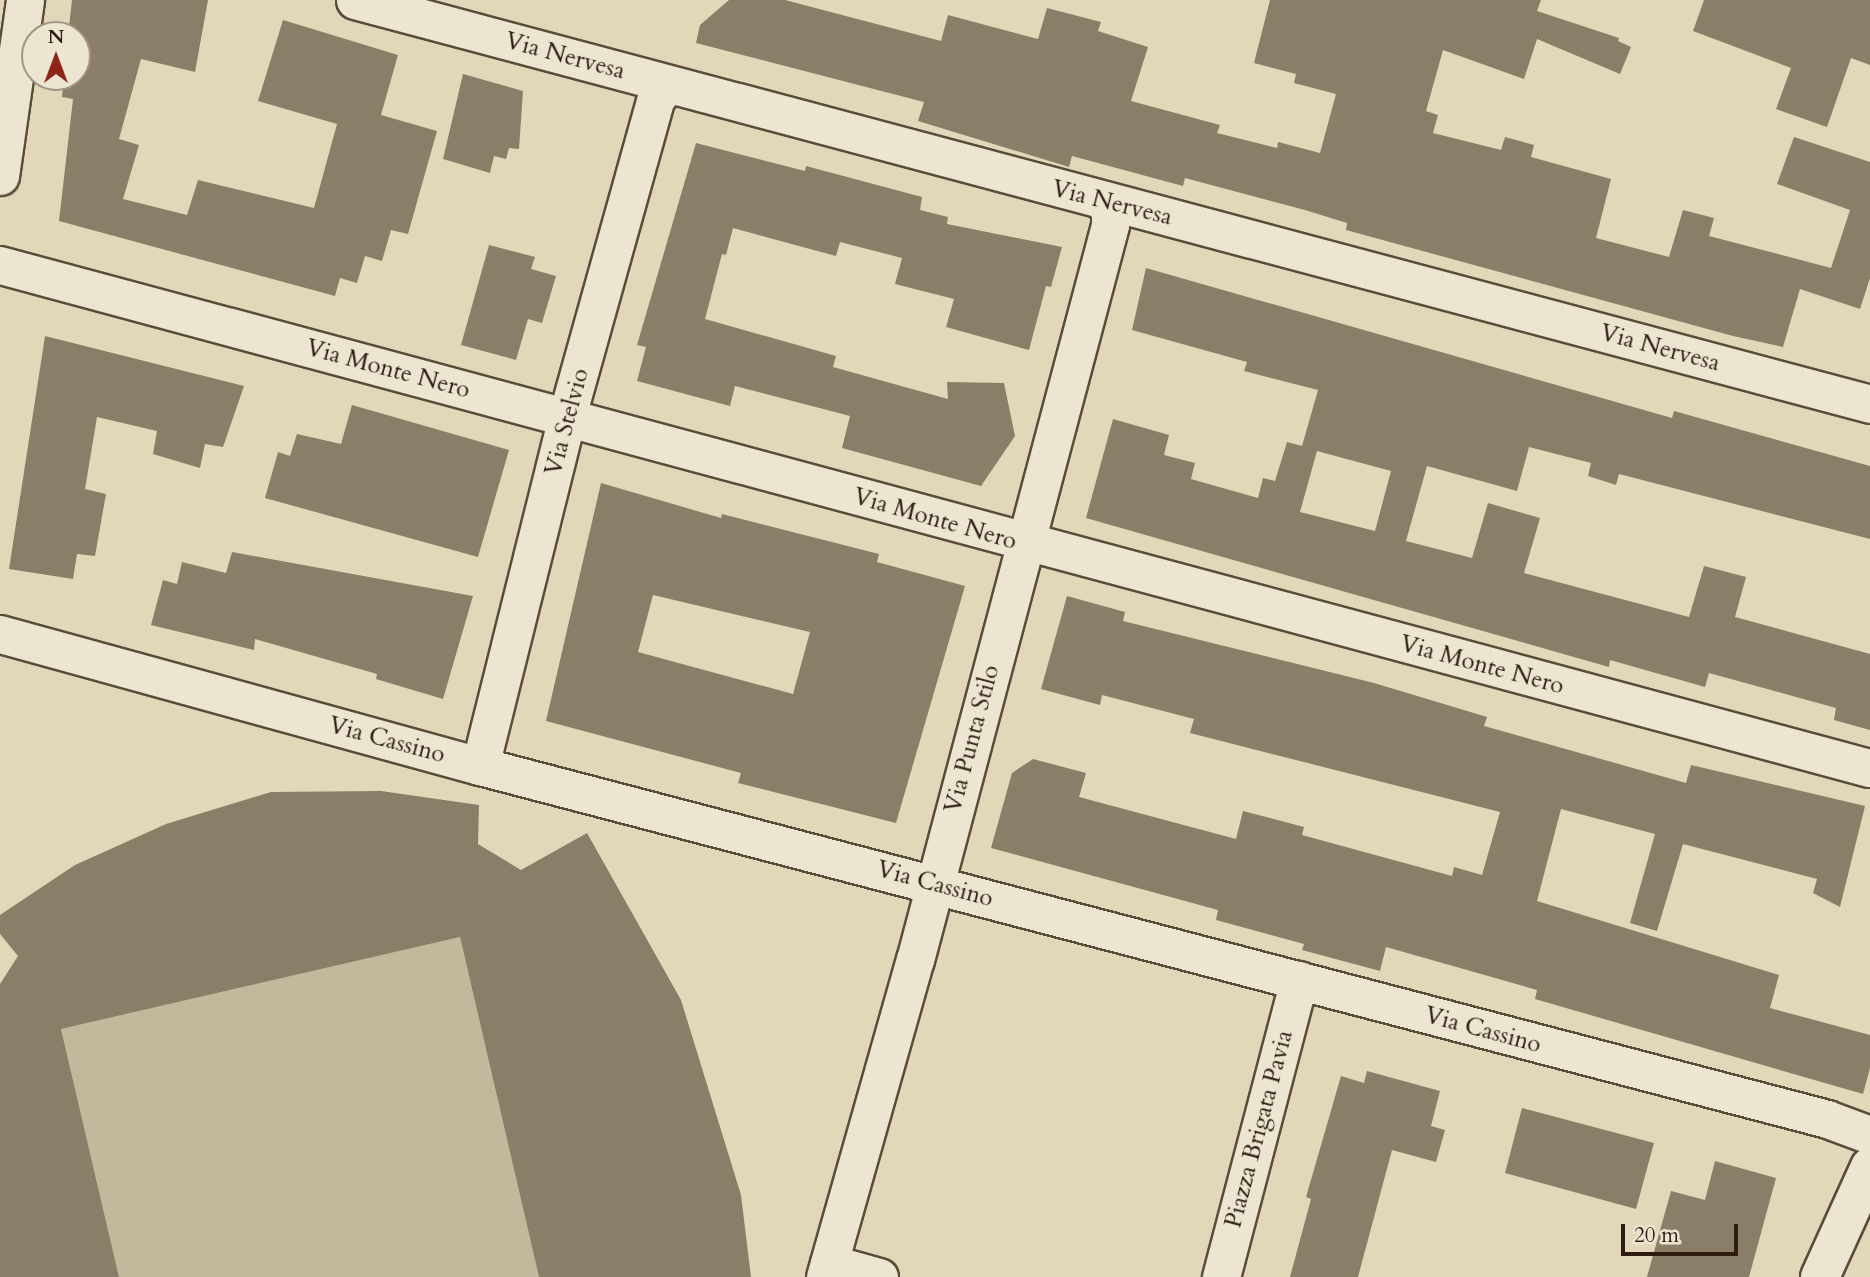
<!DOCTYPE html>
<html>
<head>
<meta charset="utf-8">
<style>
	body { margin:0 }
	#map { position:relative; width:1870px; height:1277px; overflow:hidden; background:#e2d7b8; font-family:Cardo,serif }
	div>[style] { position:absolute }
	.green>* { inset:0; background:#c3b79c }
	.building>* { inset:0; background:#8b7e68 }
	.roads { filter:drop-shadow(2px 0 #5a4c3b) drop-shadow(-2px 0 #5a4c3b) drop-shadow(0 2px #5a4c3b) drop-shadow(0 -2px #5a4c3b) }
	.minor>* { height:37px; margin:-18.5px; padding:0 18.5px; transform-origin:18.5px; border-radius:18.5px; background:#ece5d1 }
	.tertiary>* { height:38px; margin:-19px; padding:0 19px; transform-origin:19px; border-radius:19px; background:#ece5d1 }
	span { translate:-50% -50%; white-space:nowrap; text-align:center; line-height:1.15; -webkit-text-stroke:6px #ece5d1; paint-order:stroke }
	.street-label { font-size:24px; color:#2d1d11 }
	.north { position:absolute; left:21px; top:21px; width:70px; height:70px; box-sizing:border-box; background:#ece5d1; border:2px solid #a09584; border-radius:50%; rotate:0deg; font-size:19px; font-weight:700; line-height:28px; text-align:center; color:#2d1d11 }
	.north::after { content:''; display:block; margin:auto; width:24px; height:32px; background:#8f2418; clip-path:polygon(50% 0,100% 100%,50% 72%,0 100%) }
	.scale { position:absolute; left:1621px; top:1224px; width:117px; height:32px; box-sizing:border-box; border:4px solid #2d1d11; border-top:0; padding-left:9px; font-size:21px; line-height:24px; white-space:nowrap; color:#2d1d11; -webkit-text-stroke:5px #ece5d1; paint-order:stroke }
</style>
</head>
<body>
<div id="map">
	<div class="green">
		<i style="clip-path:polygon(460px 937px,539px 1277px,119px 1277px,61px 1029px)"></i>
	</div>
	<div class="building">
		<i style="clip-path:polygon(72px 0,208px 0,195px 72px,141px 59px,119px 139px,139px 145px,123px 199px,187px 215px,198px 180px,314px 208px,337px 124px,258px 101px,283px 20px,398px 55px,381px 115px,437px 131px,408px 234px,391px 230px,382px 261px,365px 256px,357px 283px,340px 278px,335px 296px,59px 221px,73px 99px,62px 97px,64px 77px,77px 77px,77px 35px,68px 35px)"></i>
		<i style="clip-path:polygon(729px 0,785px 0,941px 41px,948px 15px,1038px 39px,1047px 8px,1101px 22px,1098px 31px,1148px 47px,1131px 101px,1220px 125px,1217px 133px,1277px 148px,1278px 142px,1320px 153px,1336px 94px,1294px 83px,1296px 74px,1254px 63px,1270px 0,1541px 0,1537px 11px,1619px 38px,1618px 41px,1631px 47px,1620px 74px,1537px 39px,1524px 79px,1443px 50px,1426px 111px,1438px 115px,1433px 133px,1501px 150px,1505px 137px,1534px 145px,1531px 157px,1611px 179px,1596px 238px,1669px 257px,1683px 210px,1714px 218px,1709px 236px,1831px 268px,1850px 210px,1777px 184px,1794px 137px,1870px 162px,1870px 278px,1860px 309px,1800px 289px,1783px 347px,1733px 336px,1346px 230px,1347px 223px,1305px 210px,1185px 178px,1183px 186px,1072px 156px,1069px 167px,918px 121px,924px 102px,696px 43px,700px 25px)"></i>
		<i style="clip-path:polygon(1704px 0,1870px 0,1870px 65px,1851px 58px,1827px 127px,1776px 109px,1791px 68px,1693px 31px)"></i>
		<i style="clip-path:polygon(463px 74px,523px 91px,519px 149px,509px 148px,506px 159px,494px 156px,490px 173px,443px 159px)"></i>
		<i style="clip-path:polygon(696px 143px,805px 171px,806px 166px,922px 197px,920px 210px,948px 217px,947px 224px,1062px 247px,1051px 287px,1046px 286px,1029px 350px,946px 327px,954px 299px,895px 284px,902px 258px,840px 242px,836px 256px,733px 228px,726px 255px,722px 254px,705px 319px,836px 356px,833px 367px,948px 399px,947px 382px,1004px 383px,1015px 436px,981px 486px,842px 448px,850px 416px,735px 386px,730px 406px,637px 381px,646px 347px,637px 345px)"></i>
		<i style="clip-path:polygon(489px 245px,535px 257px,531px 269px,556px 276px,542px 323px,528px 319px,516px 360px,461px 345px)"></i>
		<i style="clip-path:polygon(evenodd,1146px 268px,1672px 418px,1674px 411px,1870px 466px,1870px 539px,1619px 474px,1616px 485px,1588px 476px,1591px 463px,1529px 447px,1517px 491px,1427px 466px,1406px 541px,1472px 558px,1488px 503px,1540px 518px,1524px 573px,1689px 617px,1704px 566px,1746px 577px,1735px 617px,1870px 654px,1870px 730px,1834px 720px,1836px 708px,1709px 673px,1705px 687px,1610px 660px,1609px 667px,1086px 518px,1113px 419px,1169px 435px,1164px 455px,1195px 463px,1191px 479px,1258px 498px,1263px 478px,1275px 481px,1287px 442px,1302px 446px,1318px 390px,1244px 371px,1247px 362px,1132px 330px,1146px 268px,1317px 451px,1391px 471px,1375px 531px,1300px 512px,1317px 451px)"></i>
		<i style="clip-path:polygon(45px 336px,244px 386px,223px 447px,205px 444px,200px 468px,153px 454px,157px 431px,97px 417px,85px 489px,106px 494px,95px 556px,77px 554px,73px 579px,9px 569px)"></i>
		<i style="clip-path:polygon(352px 405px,509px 450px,478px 557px,265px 498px,278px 452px,290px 456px,297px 434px,341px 444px)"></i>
		<i style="clip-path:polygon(evenodd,601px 483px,721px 518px,722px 514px,879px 554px,877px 562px,965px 586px,896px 823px,738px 783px,741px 773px,546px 721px,601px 483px,653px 595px,810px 632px,793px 694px,638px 652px,653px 595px)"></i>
		<i style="clip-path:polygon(232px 552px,473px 596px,443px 699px,376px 679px,377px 674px,255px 639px,254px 650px,151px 625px,163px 580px,177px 584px,182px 562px,226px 573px)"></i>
		<i style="clip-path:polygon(1067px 596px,1125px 612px,1123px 621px,1374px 683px,1487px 717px,1484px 726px,1686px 783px,1691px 765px,1865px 806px,1840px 907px,1813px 893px,1817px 879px,1683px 844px,1657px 931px,1630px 923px,1655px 834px,1561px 809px,1537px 901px,1779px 975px,1770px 1008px,1870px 1035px,1870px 1068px,1863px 1094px,1535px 999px,1537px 990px,1386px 947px,1380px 971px,1302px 950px,1304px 944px,1216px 920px,1218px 910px,991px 848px,1012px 773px,1033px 759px,1086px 773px,1079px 797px,1236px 839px,1243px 811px,1304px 827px,1302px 835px,1452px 876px,1454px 867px,1482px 875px,1500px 812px,1190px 733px,1194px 719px,1102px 695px,1100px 705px,1041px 689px)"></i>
		<i style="clip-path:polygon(381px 791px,479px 805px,478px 844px,521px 870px,587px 833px,681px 1000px,741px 1195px,751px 1277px,539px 1277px,460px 937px,61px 1029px,119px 1277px,0 1277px,0 984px,18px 956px,0 934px,0 915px,75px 865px,166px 824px,271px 792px)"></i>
		<i style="clip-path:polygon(1367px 1071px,1440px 1091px,1431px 1126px,1445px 1130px,1436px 1162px,1392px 1150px,1358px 1277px,1290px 1277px,1311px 1199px,1306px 1197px,1341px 1076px,1364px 1083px)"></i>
		<i style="clip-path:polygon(1522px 1108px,1654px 1143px,1636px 1209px,1505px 1173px)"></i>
		<i style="clip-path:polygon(1715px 1161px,1776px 1178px,1749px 1277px,1647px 1277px,1671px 1191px,1705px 1200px)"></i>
	</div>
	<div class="roads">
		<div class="minor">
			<i style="left:355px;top:0;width:1568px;rotate:14.93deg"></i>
			<i style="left:0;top:176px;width:178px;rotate:-81.9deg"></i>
			<i style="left:0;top:265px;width:1936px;rotate:15.06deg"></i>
			<i style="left:0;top:634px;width:498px;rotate:15.4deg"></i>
			<i style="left:480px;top:766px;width:1392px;rotate:14.68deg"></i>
			<i style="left:1827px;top:1119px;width:46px;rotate:20.4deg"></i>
			<i style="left:480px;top:766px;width:361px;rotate:-76deg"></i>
			<i style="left:567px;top:416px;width:330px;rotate:-74.4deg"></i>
			<i style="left:656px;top:98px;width:18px;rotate:-49deg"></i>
			<i style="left:829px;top:1263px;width:52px;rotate:15.6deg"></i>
			<i style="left:825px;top:1277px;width:330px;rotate:-74.2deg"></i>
			<i style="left:915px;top:960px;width:760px;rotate:-75.14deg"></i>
			<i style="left:1110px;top:225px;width:14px;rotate:-90deg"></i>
			<i style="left:1110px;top:211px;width:12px;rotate:-125deg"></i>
			<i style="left:1221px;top:1277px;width:307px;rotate:-75.3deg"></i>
		</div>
		<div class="tertiary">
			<i style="left:1820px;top:1277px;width:121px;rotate:-65.6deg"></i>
		</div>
	</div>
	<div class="street-label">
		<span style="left:565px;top:56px;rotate:15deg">Via Nervesa</span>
		<span style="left:1112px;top:203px;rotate:14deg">Via Nervesa</span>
		<span style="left:1660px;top:348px;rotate:15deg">Via Nervesa</span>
		<span style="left:388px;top:369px;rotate:15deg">Via Monte Nero</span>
		<span style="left:567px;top:422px;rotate:-75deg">Via Stelvio</span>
		<span style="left:935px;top:519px;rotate:16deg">Via Monte Nero</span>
		<span style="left:1482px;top:665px;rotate:15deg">Via Monte Nero</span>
		<span style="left:972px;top:739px;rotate:-75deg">Via Punta Stilo</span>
		<span style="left:387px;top:740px;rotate:15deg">Via Cassino</span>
		<span style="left:935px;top:884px;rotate:15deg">Via Cassino</span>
		<span style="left:1483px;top:1030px;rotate:15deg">Via Cassino</span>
		<span style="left:1259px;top:1129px;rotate:-75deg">Piazza Brigata Pavia</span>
	</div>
	<div class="north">N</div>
	<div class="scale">20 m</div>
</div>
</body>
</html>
